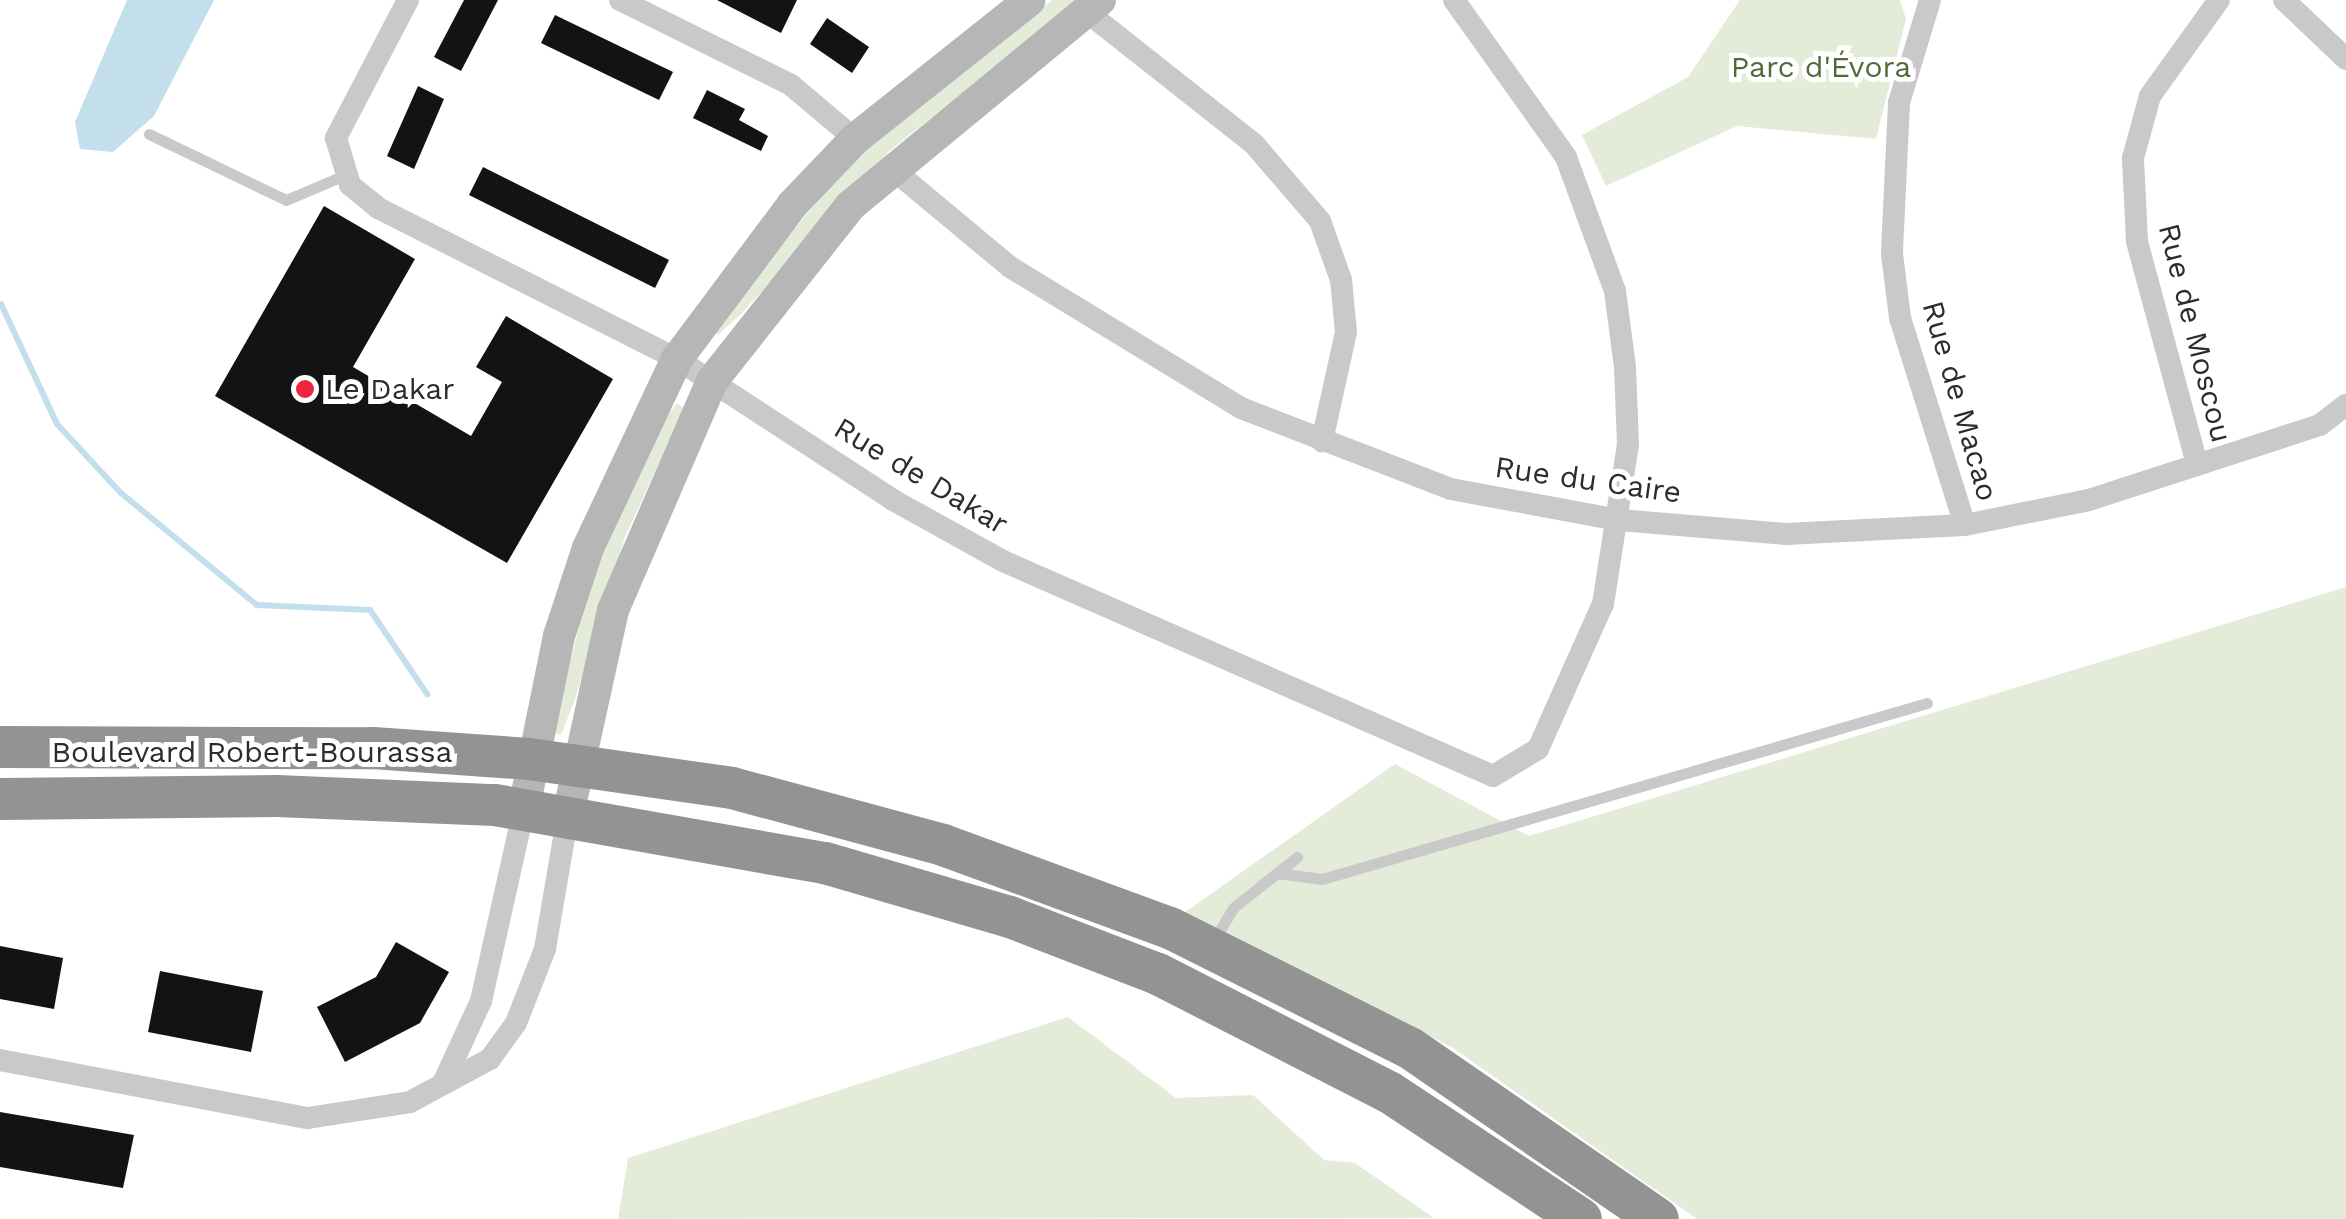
<!DOCTYPE html>
<html>
<head>
<meta charset="utf-8">
<style>
	body { margin:0 }
	#map { position:relative; width:2346px; height:1219px; overflow:hidden; background:#fff; font-family:"Work Sans",sans-serif }
	div>[style] { position:absolute }
	.green>* { inset:0; background:#e4ebd9 }
	.water>* { inset:0; background:#c3dfec }
	.stream>* { height:6px; margin:-3px; padding:0 3px; transform-origin:3px; border-radius:3px; background:#c3dfec }
	.building>* { inset:0; background:#131313 }
	.lane>* { height:11px; margin:-5.5px; padding:0 5.5px; transform-origin:5.5px; border-radius:5.5px; background:#c9c9c9 }
	.street>* { height:22px; margin:-11px; padding:0 11px; transform-origin:11px; border-radius:11px; background:#c9c9c9 }
	.secondary>* { height:32px; margin:-16px; padding:0 16px; transform-origin:16px; border-radius:16px; background:#b6b6b6 }
	.highway>* { height:42px; margin:-21px; padding:0 21px; transform-origin:21px; border-radius:21px; background:#939393 }
	.dots>* { width:28px; height:28px; translate:-50% -50%; box-sizing:border-box; border:5px solid #fff; border-radius:50% }
	span { translate:-50% -50%; white-space:nowrap; text-align:center; line-height:1.15; -webkit-text-stroke:10px #fff; paint-order:stroke }
	.park-label { font-size:30px; color:#536a38 }
	.street-label { font-size:30px; color:#2c2c2c }
	.poi-label { font-size:30px; color:#2c2c2c }
	.left { translate:0 -50%; text-align:left }
</style>
</head>
<body>
<div id="map">
	<div class="green">
		<i style="clip-path:polygon(1052px 0,1080px 0,888px 152px,742px 313px,718px 335px,712px 329px,849px 163px)"></i>
		<i style="clip-path:polygon(1740px 0,1900px 0,1906px 19px,1876px 139px,1737px 126px,1606px 186px,1582px 135px,1688px 77px)"></i>
		<i style="clip-path:polygon(677px 403px,684px 408px,625px 537px,575px 699px,561px 735px,552px 732px,593px 572px,647px 444px)"></i>
		<i style="clip-path:polygon(2346px 587px,2346px 1219px,1697px 1219px,1453px 1048px,1184px 913px,1395px 764px,1529px 836px)"></i>
		<i style="clip-path:polygon(1068px 1017px,1176px 1098px,1253px 1095px,1324px 1160px,1355px 1163px,1434px 1218px,618px 1219px,628px 1158px)"></i>
	</div>
	<div class="water">
		<i style="clip-path:polygon(127px 0,214px 0,154px 116px,113px 152px,80px 149px,75px 122px)"></i>
	</div>
	<div class="stream">
		<i style="left:1px;top:304px;width:132px;rotate:65deg"></i>
		<i style="left:57px;top:424px;width:94px;rotate:47.2deg"></i>
		<i style="left:121px;top:493px;width:176px;rotate:39.5deg"></i>
		<i style="left:257px;top:605px;width:113px;rotate:2.5deg"></i>
		<i style="left:370px;top:610px;width:102px;rotate:55.8deg"></i>
	</div>
	<div class="building">
		<i style="clip-path:polygon(464px 0,498px 0,461px 71px,434px 57px)"></i>
		<i style="clip-path:polygon(717px 0,797px 0,781px 33px)"></i>
		<i style="clip-path:polygon(555px 15px,673px 72px,659px 100px,541px 43px)"></i>
		<i style="clip-path:polygon(827px 18px,869px 47px,852px 73px,810px 44px)"></i>
		<i style="clip-path:polygon(418px 86px,444px 99px,414px 169px,387px 156px)"></i>
		<i style="clip-path:polygon(707px 90px,745px 109px,739px 120px,768px 136px,761px 151px,693px 118px)"></i>
		<i style="clip-path:polygon(483px 167px,669px 260px,655px 288px,469px 195px)"></i>
		<i style="clip-path:polygon(324px 206px,415px 259px,353px 367px,471px 436px,502px 382px,476px 367px,506px 316px,613px 379px,507px 563px,215px 396px)"></i>
		<i style="clip-path:polygon(396px 942px,449px 972px,420px 1023px,345px 1062px,317px 1007px,376px 977px)"></i>
		<i style="clip-path:polygon(0 946px,63px 958px,54px 1009px,0 999px)"></i>
		<i style="clip-path:polygon(160px 971px,263px 991px,251px 1052px,148px 1032px)"></i>
		<i style="clip-path:polygon(0 1112px,134px 1135px,123px 1188px,0 1167px)"></i>
	</div>
	<div class="lane">
		<i style="left:149px;top:134px;width:152px;rotate:25.7deg"></i>
		<i style="left:286px;top:200px;width:64px;rotate:-23deg"></i>
		<i style="left:1277px;top:873px;width:45px;rotate:7.6deg"></i>
		<i style="left:1322px;top:879px;width:630px;rotate:-16.22deg"></i>
		<i style="left:1214px;top:940px;width:37px;rotate:-59deg"></i>
		<i style="left:1233px;top:908px;width:82px;rotate:-38.6deg"></i>
	</div>
	<div class="street">
		<i style="left:408px;top:0;width:156px;rotate:117.6deg"></i>
		<i style="left:336px;top:138px;width:49px;rotate:73.4deg"></i>
		<i style="left:350px;top:185px;width:36px;rotate:39deg"></i>
		<i style="left:378px;top:208px;width:335px;rotate:26.8deg"></i>
		<i style="left:677px;top:359px;width:258px;rotate:33.1deg"></i>
		<i style="left:893px;top:500px;width:126px;rotate:29deg"></i>
		<i style="left:1003px;top:561px;width:535px;rotate:23.69deg"></i>
		<i style="left:1493px;top:776px;width:52px;rotate:-31deg"></i>
		<i style="left:1538px;top:749px;width:159px;rotate:-65.9deg"></i>
		<i style="left:1603px;top:604px;width:161px;rotate:-81.1deg"></i>
		<i style="left:1628px;top:445px;width:78px;rotate:-92.2deg"></i>
		<i style="left:1625px;top:367px;width:77px;rotate:-97.5deg"></i>
		<i style="left:1615px;top:291px;width:143px;rotate:-110.1deg"></i>
		<i style="left:1566px;top:157px;width:193px;rotate:-125.5deg"></i>
		<i style="left:620px;top:0;width:191px;rotate:26.4deg"></i>
		<i style="left:791px;top:85px;width:84px;rotate:40.2deg"></i>
		<i style="left:1930px;top:0;width:108px;rotate:106.8deg"></i>
		<i style="left:1899px;top:103px;width:151px;rotate:92.7deg"></i>
		<i style="left:1892px;top:254px;width:64px;rotate:82.9deg"></i>
		<i style="left:1900px;top:318px;width:217px;rotate:72.6deg"></i>
		<i style="left:2284px;top:0;width:86px;rotate:43.6deg"></i>
		<i style="left:1087px;top:12px;width:213px;rotate:38.3deg"></i>
		<i style="left:1254px;top:144px;width:101px;rotate:49.4deg"></i>
		<i style="left:1320px;top:221px;width:63px;rotate:70.4deg"></i>
		<i style="left:1341px;top:280px;width:52px;rotate:84.5deg"></i>
		<i style="left:1346px;top:332px;width:112px;rotate:102.4deg"></i>
		<i style="left:890px;top:167px;width:156px;rotate:39.8deg"></i>
		<i style="left:1010px;top:267px;width:271px;rotate:31.4deg"></i>
		<i style="left:1241px;top:408px;width:225px;rotate:21.1deg"></i>
		<i style="left:1451px;top:489px;width:171px;rotate:10.5deg"></i>
		<i style="left:1619px;top:520px;width:168px;rotate:4.8deg"></i>
		<i style="left:1786px;top:534px;width:179px;rotate:-2.9deg"></i>
		<i style="left:1965px;top:525px;width:126px;rotate:-11.4deg"></i>
		<i style="left:2089px;top:500px;width:243px;rotate:-18deg"></i>
		<i style="left:2320px;top:425px;width:33px;rotate:-38deg"></i>
		<i style="left:2197px;top:464px;width:231px;rotate:-105.1deg"></i>
		<i style="left:2137px;top:241px;width:83px;rotate:-92.8deg"></i>
		<i style="left:2133px;top:158px;width:64px;rotate:-74.7deg"></i>
		<i style="left:2150px;top:96px;width:118px;rotate:-54.3deg"></i>
		<i style="left:0;top:1060px;width:313px;rotate:10.7deg"></i>
		<i style="left:308px;top:1118px;width:103px;rotate:-8.9deg"></i>
		<i style="left:410px;top:1102px;width:91px;rotate:-28.3deg"></i>
		<i style="left:490px;top:1059px;width:44px;rotate:-54.2deg"></i>
		<i style="left:516px;top:1023px;width:79px;rotate:-68.6deg"></i>
		<i style="left:545px;top:949px;width:136px;rotate:-80.3deg"></i>
		<i style="left:444px;top:1081px;width:88px;rotate:-65.2deg"></i>
		<i style="left:481px;top:1001px;width:198px;rotate:-77.4deg"></i>
	</div>
	<div class="secondary">
		<i style="left:524px;top:808px;width:176px;rotate:-78.5deg"></i>
		<i style="left:559px;top:636px;width:93px;rotate:-71.8deg"></i>
		<i style="left:588px;top:548px;width:209px;rotate:-64.8deg"></i>
		<i style="left:677px;top:359px;width:192px;rotate:-53.2deg"></i>
		<i style="left:792px;top:205px;width:91px;rotate:-46.3deg"></i>
		<i style="left:855px;top:139px;width:223px;rotate:-38.5deg"></i>
		<i style="left:568px;top:815px;width:210px;rotate:-77.6deg"></i>
		<i style="left:613px;top:610px;width:249px;rotate:-66.6deg"></i>
		<i style="left:712px;top:381px;width:223px;rotate:-51.7deg"></i>
		<i style="left:850px;top:206px;width:324px;rotate:-39.5deg"></i>
	</div>
	<div class="highway">
		<i style="left:0;top:747px;width:373px;rotate:0.2deg"></i>
		<i style="left:373px;top:748px;width:156px;rotate:4deg"></i>
		<i style="left:529px;top:759px;width:205px;rotate:8.1deg"></i>
		<i style="left:732px;top:788px;width:219px;rotate:15.1deg"></i>
		<i style="left:943px;top:845px;width:242px;rotate:20.1deg"></i>
		<i style="left:1170px;top:928px;width:268px;rotate:26.6deg"></i>
		<i style="left:1410px;top:1048px;width:301px;rotate:34.6deg"></i>
		<i style="left:0;top:799px;width:277px;rotate:-0.6deg"></i>
		<i style="left:277px;top:796px;width:218px;rotate:2.4deg"></i>
		<i style="left:495px;top:805px;width:335px;rotate:10deg"></i>
		<i style="left:825px;top:863px;width:193px;rotate:16.3deg"></i>
		<i style="left:1010px;top:917px;width:159px;rotate:21.1deg"></i>
		<i style="left:1158px;top:974px;width:259px;rotate:27.1deg"></i>
		<i style="left:1389px;top:1092px;width:230px;rotate:33.5deg"></i>
	</div>
	<div class="dots">
		<i style="left:305px;top:389px;background:#ee2441"></i>
	</div>
	<div class="park-label">
		<span style="left:1821px;top:67px">Parc d'Évora</span>
	</div>
	<div class="street-label">
		<span style="left:2195px;top:333px;rotate:76deg">Rue de Moscou</span>
		<span style="left:1960px;top:401px;rotate:74deg">Rue de Macao</span>
		<span style="left:921px;top:476px;rotate:31deg">Rue de Dakar</span>
		<span style="left:1588px;top:480px;rotate:8deg">Rue du Caire</span>
		<span style="left:252px;top:752px">Boulevard Robert-Bourassa</span>
	</div>
	<div class="poi-label">
		<span class="left" style="left:325px;top:389px">Le Dakar</span>
	</div>
</div>
</body>
</html>
